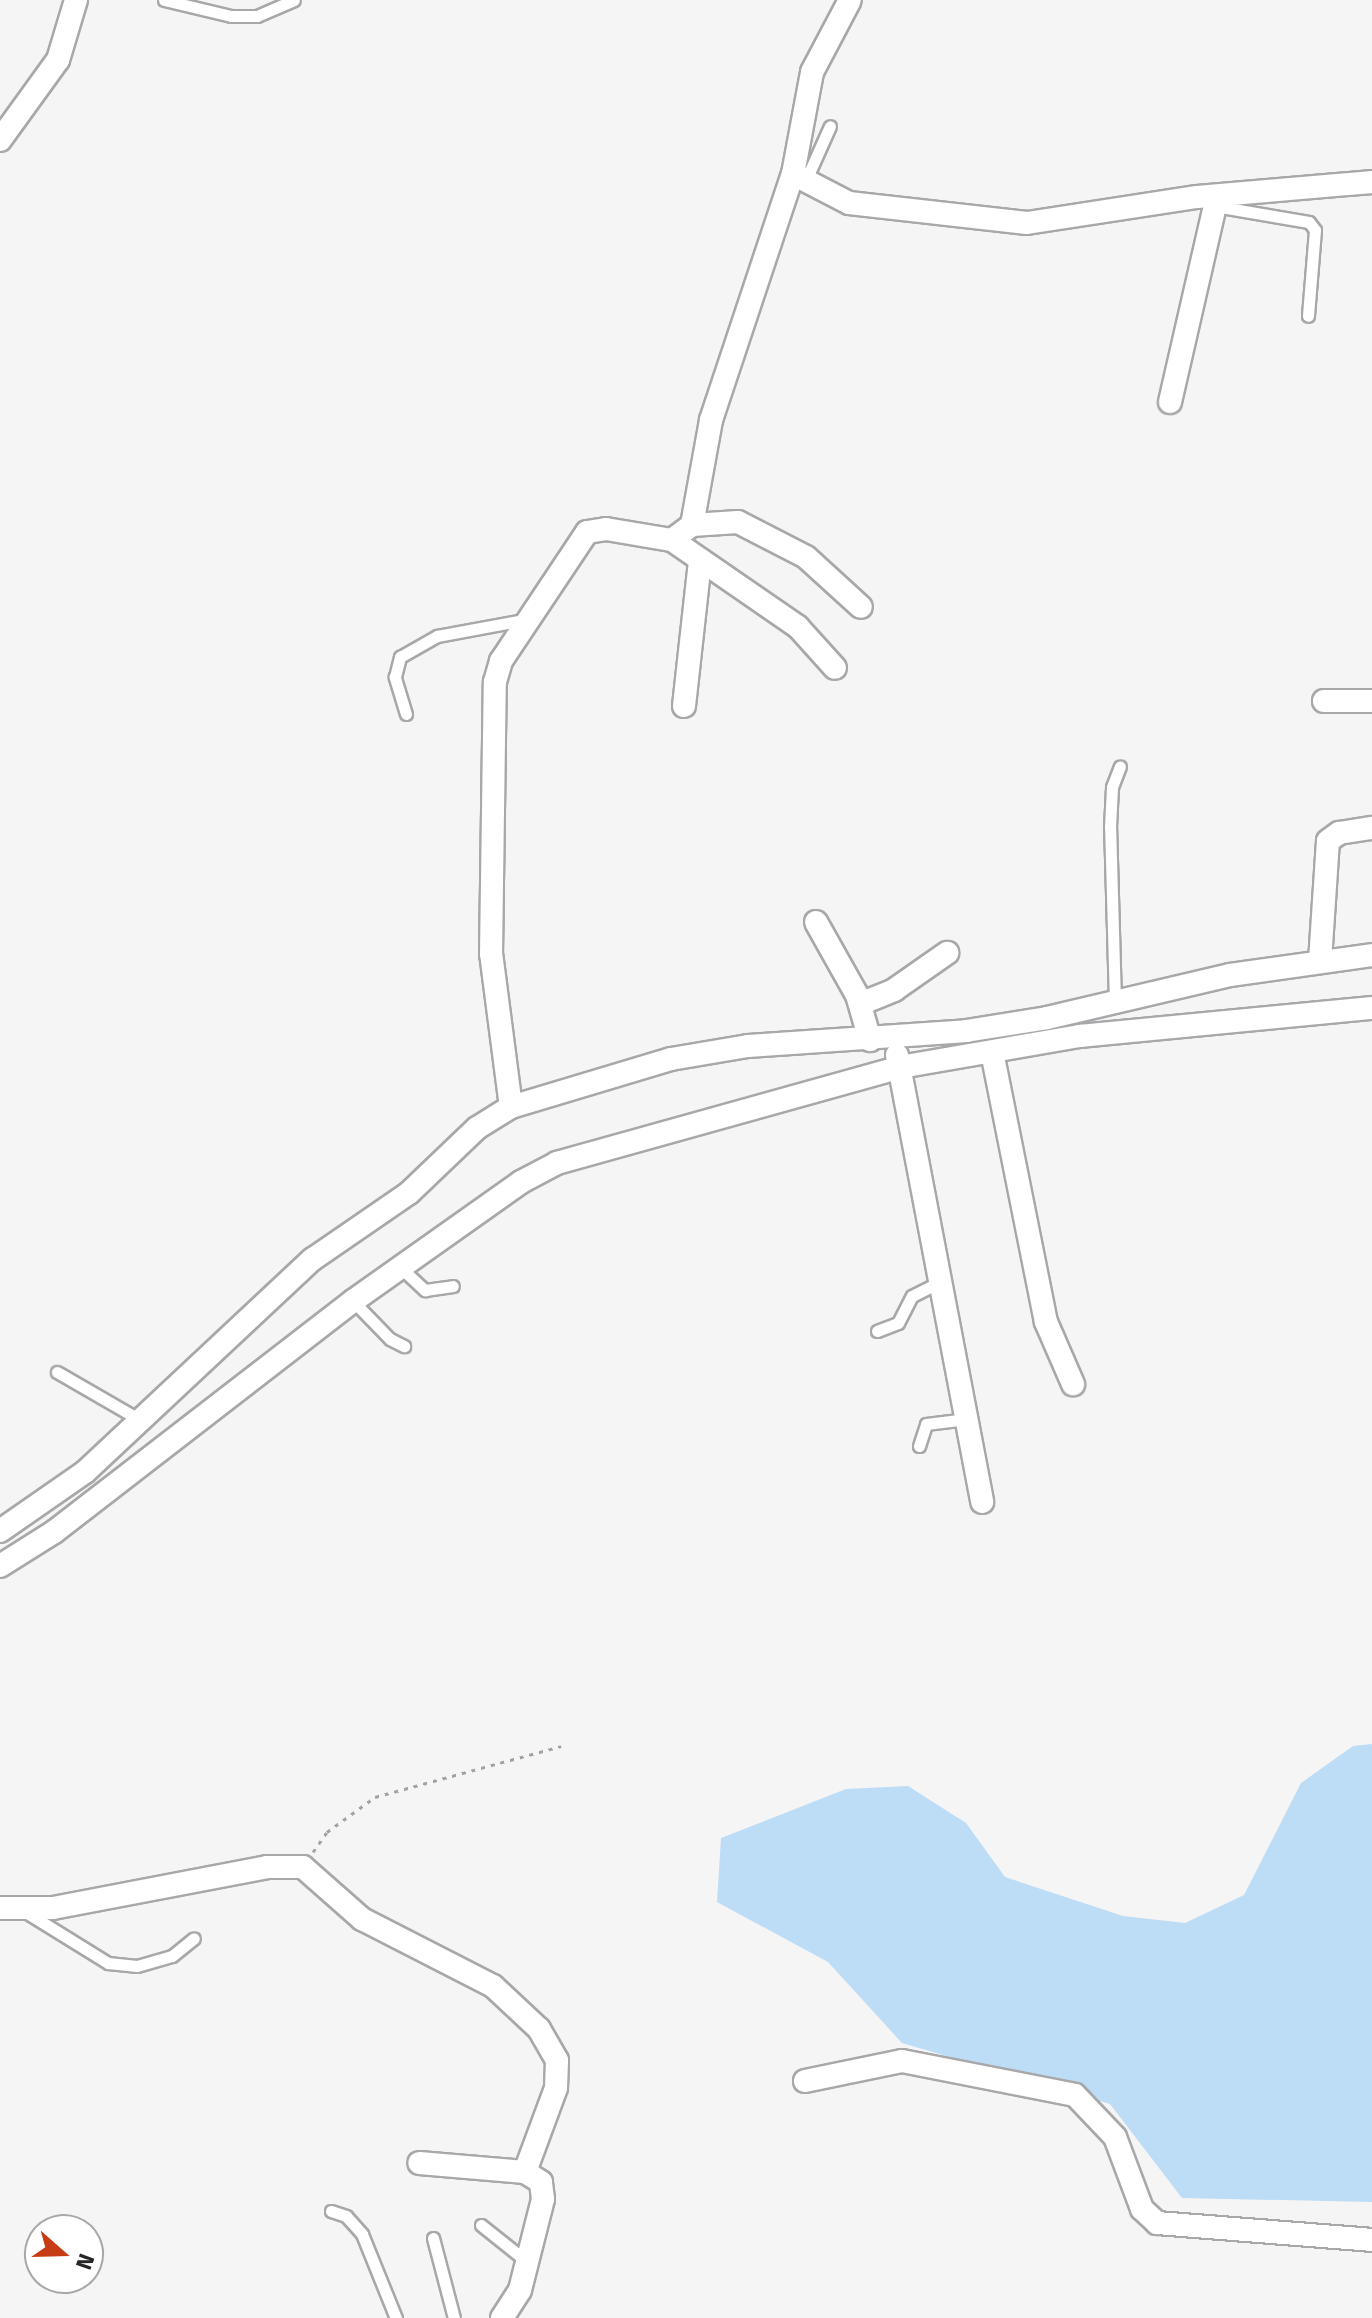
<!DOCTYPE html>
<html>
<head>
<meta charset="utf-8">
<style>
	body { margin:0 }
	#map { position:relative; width:1372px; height:2318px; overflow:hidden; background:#f5f5f6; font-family:"Fira Sans",sans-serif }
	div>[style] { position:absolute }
	.water>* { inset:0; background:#bddcf6 }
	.path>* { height:3px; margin-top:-1.5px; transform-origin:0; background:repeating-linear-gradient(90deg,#a2a2a3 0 4px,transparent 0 10px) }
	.roads { filter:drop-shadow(2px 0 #a8a8aa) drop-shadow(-2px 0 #a8a8aa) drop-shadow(0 2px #a8a8aa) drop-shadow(0 -2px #a8a8aa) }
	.lane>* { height:11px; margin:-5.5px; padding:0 5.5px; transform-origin:5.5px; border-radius:5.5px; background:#fff }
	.street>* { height:22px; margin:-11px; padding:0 11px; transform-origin:11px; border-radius:11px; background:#fff }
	span { translate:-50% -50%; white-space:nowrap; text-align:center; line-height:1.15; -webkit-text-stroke:8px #fff; paint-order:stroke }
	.north { position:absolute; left:24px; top:2214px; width:80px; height:80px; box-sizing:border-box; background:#fff; border:2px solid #a8a8a9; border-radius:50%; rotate:110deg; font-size:22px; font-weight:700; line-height:32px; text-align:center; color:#262627 }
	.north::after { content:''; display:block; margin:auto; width:28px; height:36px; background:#c63d15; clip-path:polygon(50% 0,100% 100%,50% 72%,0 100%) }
</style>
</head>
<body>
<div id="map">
	<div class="water">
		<i style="clip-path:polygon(1372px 1744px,1372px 2202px,1182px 2198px,1110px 2104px,902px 2043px,828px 1962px,717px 1902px,721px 1838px,846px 1789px,908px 1786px,966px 1823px,1005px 1877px,1123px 1916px,1185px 1923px,1244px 1895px,1301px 1783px,1353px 1746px)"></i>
	</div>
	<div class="path">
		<i style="left:313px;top:1852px;width:24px;rotate:-55deg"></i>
		<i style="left:327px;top:1832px;width:59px;rotate:-36.1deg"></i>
		<i style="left:375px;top:1797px;width:193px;rotate:-15.3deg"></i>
	</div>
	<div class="roads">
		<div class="lane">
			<i style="left:164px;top:0;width:69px;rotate:13.4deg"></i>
			<i style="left:231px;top:16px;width:26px"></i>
			<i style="left:257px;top:16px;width:40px;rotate:-23.4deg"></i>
			<i style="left:805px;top:182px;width:61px;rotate:-65.9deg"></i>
			<i style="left:1215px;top:206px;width:95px;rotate:9.7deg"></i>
			<i style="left:1309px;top:222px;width:10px;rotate:53deg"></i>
			<i style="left:1315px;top:230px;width:86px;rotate:94.7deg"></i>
			<i style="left:406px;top:714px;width:39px;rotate:-107deg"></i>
			<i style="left:395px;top:677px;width:21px;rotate:-76deg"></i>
			<i style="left:400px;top:657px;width:43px;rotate:-29.6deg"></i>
			<i style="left:437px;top:636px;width:94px;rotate:-10.5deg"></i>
			<i style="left:1115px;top:1002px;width:175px;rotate:-91.6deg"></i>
			<i style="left:1110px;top:827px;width:40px;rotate:-87.1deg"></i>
			<i style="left:1112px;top:787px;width:22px;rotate:-69deg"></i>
			<i style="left:401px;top:1268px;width:33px;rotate:43deg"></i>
			<i style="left:425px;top:1290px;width:28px;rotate:-8deg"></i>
			<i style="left:353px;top:1301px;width:53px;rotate:45.8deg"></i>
			<i style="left:390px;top:1339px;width:16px;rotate:27deg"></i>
			<i style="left:877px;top:1331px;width:22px;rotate:-21deg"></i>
			<i style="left:898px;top:1323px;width:30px;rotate:-63deg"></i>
			<i style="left:912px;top:1296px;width:28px;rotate:-27deg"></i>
			<i style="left:57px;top:1372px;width:96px;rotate:30deg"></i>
			<i style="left:919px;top:1446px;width:23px;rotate:-72deg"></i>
			<i style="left:926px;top:1424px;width:39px;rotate:-7deg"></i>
			<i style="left:24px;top:1911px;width:99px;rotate:31.8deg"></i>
			<i style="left:108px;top:1963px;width:29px;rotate:6deg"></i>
			<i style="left:137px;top:1966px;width:36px;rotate:-16deg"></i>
			<i style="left:172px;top:1956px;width:28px;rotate:-39deg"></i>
			<i style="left:331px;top:2211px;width:16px;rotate:18deg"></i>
			<i style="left:346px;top:2216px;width:24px;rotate:48deg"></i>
			<i style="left:362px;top:2234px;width:91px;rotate:68deg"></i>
			<i style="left:481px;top:2225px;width:56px;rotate:38.5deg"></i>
			<i style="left:433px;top:2238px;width:83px;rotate:75.3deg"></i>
		</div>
		<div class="street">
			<i style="left:0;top:140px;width:99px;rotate:-54.1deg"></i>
			<i style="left:58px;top:60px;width:63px;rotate:-73.3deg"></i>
			<i style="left:793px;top:174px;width:63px;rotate:27.4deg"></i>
			<i style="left:849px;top:203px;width:179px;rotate:6.4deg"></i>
			<i style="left:1027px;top:223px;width:172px;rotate:-8.7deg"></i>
			<i style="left:1197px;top:197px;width:176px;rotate:-4.9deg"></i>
			<i style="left:1170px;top:402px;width:211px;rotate:-77.1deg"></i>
			<i style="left:692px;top:525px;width:46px;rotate:-3.7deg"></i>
			<i style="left:738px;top:522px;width:76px;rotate:27.2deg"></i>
			<i style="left:806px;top:557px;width:74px;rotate:42.3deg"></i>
			<i style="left:672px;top:540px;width:153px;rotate:34.6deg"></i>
			<i style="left:798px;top:627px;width:55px;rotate:47.9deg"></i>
			<i style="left:1324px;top:701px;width:48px"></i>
			<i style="left:684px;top:706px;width:147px;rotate:-83.7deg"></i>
			<i style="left:816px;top:922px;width:84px;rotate:60.7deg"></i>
			<i style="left:857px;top:995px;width:47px;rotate:73.9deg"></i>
			<i style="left:1320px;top:961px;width:120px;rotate:-86.2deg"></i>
			<i style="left:1328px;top:841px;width:14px;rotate:-36deg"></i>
			<i style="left:1339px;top:833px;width:33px;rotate:-9deg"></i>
			<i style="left:860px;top:1004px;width:37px;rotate:-22deg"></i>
			<i style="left:894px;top:990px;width:65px;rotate:-34.9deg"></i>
			<i style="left:992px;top:1052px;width:275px;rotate:78.7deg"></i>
			<i style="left:1046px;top:1322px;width:68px;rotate:66.5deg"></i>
			<i style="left:897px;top:1055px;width:455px;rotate:79.2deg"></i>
			<i style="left:511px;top:1107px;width:154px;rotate:-97.4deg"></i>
			<i style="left:491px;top:954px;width:272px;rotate:-89.2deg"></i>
			<i style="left:495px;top:682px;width:22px;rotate:-74deg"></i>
			<i style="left:501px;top:661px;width:155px;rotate:-56.3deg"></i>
			<i style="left:587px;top:532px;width:19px;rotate:-9deg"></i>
			<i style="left:606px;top:529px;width:67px;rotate:9.5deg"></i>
			<i style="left:672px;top:540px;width:25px;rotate:-37deg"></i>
			<i style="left:692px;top:525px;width:107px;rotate:-79.7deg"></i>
			<i style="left:711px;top:420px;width:259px;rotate:-71.6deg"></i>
			<i style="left:793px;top:174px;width:104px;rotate:-79.4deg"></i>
			<i style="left:812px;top:72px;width:81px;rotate:-62.2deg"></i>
			<i style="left:0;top:1531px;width:103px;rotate:-34.8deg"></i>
			<i style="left:85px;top:1472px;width:312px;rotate:-43.1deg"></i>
			<i style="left:313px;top:1259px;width:116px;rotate:-34.5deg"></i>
			<i style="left:409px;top:1193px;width:94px;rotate:-43.7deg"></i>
			<i style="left:477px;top:1128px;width:40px;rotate:-32deg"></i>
			<i style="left:511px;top:1107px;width:167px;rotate:-16.7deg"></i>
			<i style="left:671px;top:1059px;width:78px;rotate:-9.6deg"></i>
			<i style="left:748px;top:1046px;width:219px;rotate:-3.9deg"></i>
			<i style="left:966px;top:1031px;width:82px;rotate:-9.1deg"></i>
			<i style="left:1047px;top:1018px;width:188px;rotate:-13.2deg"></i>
			<i style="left:1230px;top:975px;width:143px;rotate:-8deg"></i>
			<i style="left:0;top:1566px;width:64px;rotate:-32.2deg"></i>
			<i style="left:54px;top:1532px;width:378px;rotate:-37.7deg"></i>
			<i style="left:353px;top:1301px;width:206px;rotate:-35.3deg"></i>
			<i style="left:521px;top:1182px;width:41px;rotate:-27.8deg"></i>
			<i style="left:557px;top:1163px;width:356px;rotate:-15.6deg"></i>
			<i style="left:900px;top:1067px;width:183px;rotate:-9.8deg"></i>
			<i style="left:1080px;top:1036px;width:293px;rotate:-5.5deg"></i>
			<i style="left:0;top:1908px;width:53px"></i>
			<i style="left:53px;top:1908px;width:218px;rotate:-10.8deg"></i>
			<i style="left:267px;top:1867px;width:36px"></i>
			<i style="left:303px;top:1867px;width:79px;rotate:41.4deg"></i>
			<i style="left:362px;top:1919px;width:147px;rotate:27.1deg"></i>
			<i style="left:493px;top:1986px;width:63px;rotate:43.1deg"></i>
			<i style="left:539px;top:2029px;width:36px;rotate:60deg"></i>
			<i style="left:557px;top:2060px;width:28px;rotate:92deg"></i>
			<i style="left:556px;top:2088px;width:90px;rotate:110.3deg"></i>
			<i style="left:525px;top:2172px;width:106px;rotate:-175.1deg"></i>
			<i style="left:805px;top:2081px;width:99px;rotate:-11.7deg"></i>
			<i style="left:902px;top:2061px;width:176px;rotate:11.1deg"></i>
			<i style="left:1075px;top:2095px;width:58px;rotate:46.4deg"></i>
			<i style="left:1115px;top:2137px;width:77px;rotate:69.4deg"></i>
			<i style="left:1142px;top:2209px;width:21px;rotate:43deg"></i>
			<i style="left:1157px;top:2223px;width:216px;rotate:4.5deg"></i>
			<i style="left:502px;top:2318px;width:33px;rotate:-57deg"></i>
			<i style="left:520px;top:2290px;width:94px;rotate:-75.8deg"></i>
			<i style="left:543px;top:2199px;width:17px;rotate:-97deg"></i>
			<i style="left:541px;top:2182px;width:19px;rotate:-148deg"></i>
		</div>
	</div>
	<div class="north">N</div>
</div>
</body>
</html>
